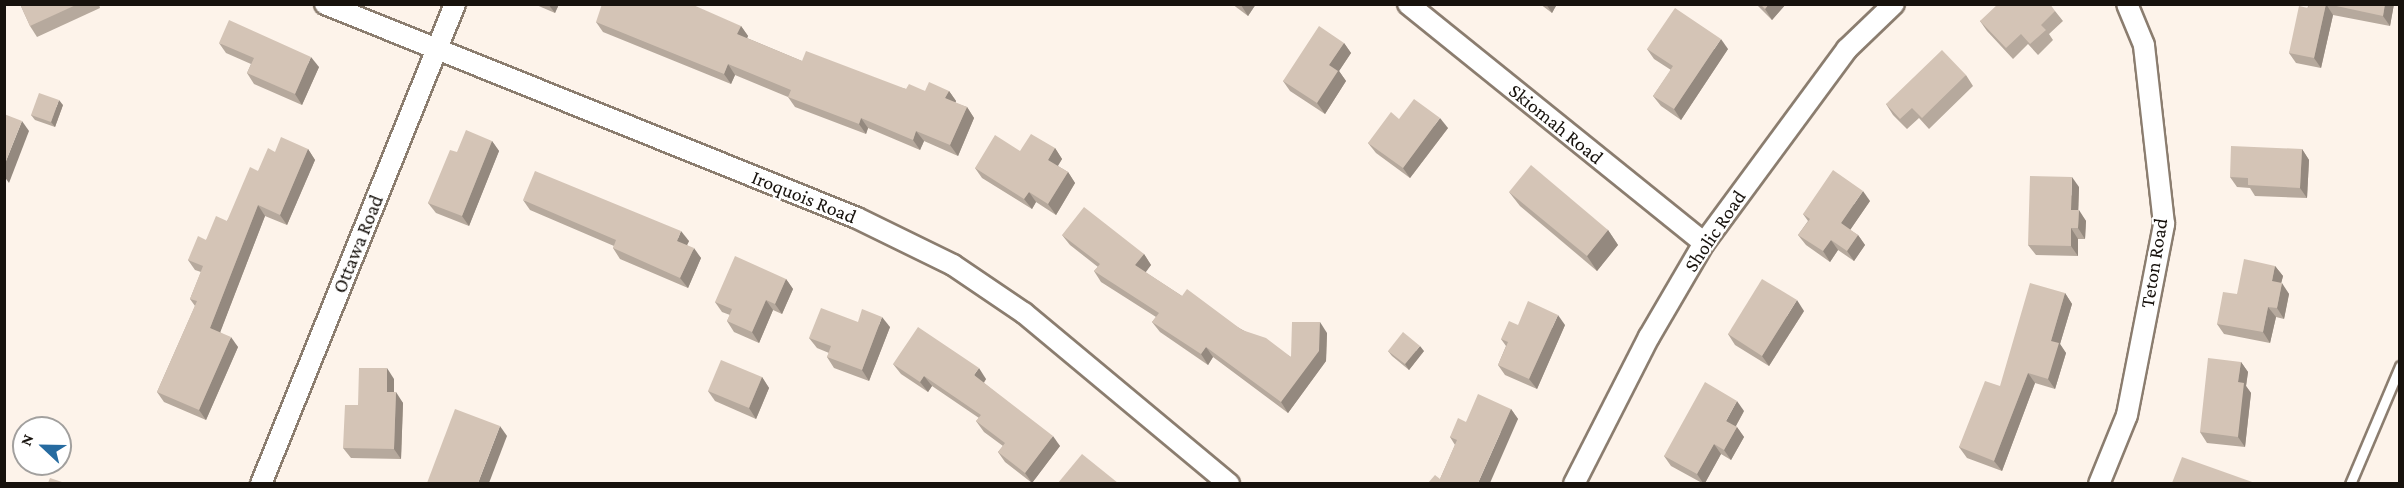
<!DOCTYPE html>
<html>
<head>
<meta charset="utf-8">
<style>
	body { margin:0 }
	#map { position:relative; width:2404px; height:488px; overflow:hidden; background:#fdf3ea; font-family:"Crimson Pro",serif }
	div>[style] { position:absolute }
	.roads { filter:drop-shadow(2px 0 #8b7d6f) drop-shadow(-2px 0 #8b7d6f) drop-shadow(0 2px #8b7d6f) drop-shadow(0 -2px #8b7d6f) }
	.service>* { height:9px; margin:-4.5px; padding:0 4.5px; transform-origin:4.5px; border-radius:4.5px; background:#fff }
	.minor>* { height:20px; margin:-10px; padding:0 10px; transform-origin:10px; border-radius:10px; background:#fff }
	.wall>* { inset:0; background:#b6a99d }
	.shaded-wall>* { inset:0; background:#94897f }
	.building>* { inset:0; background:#d4c4b6 }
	span { translate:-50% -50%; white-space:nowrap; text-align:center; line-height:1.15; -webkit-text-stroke:4.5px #fff; paint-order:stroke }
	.street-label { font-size:20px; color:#17120d }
	.frame { position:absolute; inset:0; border:6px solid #17120d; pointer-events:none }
	.north { position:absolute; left:12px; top:416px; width:60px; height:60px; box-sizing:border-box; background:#fff; border:2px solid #a2a09e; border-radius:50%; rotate:292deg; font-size:16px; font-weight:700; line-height:24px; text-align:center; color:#17120d }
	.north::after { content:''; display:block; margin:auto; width:21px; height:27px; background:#266ba0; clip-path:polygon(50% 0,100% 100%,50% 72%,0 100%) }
</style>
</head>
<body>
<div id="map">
	<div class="roads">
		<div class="service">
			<i style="left:2350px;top:484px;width:128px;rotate:-67deg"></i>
		</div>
		<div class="minor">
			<i style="left:325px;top:4px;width:573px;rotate:21.91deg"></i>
			<i style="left:857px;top:218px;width:107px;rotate:26.1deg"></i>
			<i style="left:953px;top:265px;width:86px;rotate:34.1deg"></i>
			<i style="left:1024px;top:313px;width:267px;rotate:39.8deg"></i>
			<i style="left:1408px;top:4px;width:380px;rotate:38.9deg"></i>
			<i style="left:261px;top:484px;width:518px;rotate:-67.99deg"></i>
			<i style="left:1574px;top:484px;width:165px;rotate:-63deg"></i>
			<i style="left:1649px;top:337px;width:109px;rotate:-59.7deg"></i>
			<i style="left:1704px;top:243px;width:241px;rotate:-53.6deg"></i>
			<i style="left:1847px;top:49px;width:65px;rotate:-43.8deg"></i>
			<i style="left:2099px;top:484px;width:74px;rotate:-67.9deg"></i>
			<i style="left:2127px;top:415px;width:195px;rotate:-79deg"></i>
			<i style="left:2164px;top:224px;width:180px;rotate:-96.4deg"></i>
			<i style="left:2144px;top:45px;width:44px;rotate:-112.5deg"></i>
		</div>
	</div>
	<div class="wall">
		<i style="clip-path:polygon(20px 4px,99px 4px,100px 8px,37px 37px,30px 26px)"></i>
		<i style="clip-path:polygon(534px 4px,559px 4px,555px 13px)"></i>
		<i style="clip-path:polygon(1232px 4px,1256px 4px,1248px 16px)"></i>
		<i style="clip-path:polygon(1540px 4px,1557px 4px,1552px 13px)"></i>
		<i style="clip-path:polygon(1756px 4px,1786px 4px,1772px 20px)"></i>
		<i style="clip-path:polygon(2309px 4px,2394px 4px,2390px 26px,2333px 15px,2321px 68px,2296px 63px,2289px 53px)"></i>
		<i style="clip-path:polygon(2012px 6px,2055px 11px,2063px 21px,2049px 34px,2053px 40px,2038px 55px,2028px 44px,2013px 59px,1987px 31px,1980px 21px)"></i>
		<i style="clip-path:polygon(596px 22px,741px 26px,748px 36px,747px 38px,802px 61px,906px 89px,925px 91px,949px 91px,956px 101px,955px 103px,967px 107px,974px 118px,958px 156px,924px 141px,920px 150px,868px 128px,866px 134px,795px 107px,788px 97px,735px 75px,731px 84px,603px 32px)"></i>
		<i style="clip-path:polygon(219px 43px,319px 67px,302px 105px,254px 84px,247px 73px,251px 64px,226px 53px)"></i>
		<i style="clip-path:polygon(1344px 43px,1351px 53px,1339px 71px,1346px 81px,1325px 114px,1290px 91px,1283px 81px)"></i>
		<i style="clip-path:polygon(1647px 49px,1728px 49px,1681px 120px,1661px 106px,1653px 96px,1671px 70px,1654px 59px)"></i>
		<i style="clip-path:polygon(1966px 75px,1973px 86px,1929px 129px,1919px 118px,1907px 129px,1893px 115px,1886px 104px)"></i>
		<i style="clip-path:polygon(63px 105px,55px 127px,35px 120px,31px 115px)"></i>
		<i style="clip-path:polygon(1399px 119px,1448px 128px,1410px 178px,1376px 153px,1368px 143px)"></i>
		<i style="clip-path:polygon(492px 141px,499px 151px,469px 226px,436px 213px,428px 203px,457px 152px)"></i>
		<i style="clip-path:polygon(1055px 148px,1062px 159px,1058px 166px,1068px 172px,1075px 183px,1056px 215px,1036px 202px,1032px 209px,982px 178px,975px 168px,1020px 151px)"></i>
		<i style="clip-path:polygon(308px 149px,315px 160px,287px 225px,265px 216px,220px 332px,238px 347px,206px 420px,164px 402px,157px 392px,195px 306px,190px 299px,201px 272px,195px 270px,188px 260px,206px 240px,227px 221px,258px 171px)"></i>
		<i style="clip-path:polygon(2302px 149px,2309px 160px,2307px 198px,2255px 196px,2250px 188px,2237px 187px,2230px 177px)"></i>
		<i style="clip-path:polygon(2079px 187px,2078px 210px,2086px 221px,2085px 239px,2078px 239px,2078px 256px,2036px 255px,2028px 245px)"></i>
		<i style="clip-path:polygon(1509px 192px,1608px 230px,1618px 245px,1597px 271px,1520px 206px)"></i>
		<i style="clip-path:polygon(523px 200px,689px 241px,687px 245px,701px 258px,688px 288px,620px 259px,613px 248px,614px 246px,530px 210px)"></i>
		<i style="clip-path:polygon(1870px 201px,1850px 230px,1858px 235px,1865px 245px,1854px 261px,1838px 250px,1830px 262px,1806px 245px,1798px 235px,1808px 221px,1803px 214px)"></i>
		<i style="clip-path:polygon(1062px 235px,1144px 254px,1151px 265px,1145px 272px,1182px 296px,1291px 357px,1327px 333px,1326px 361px,1288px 413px,1213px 357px,1208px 365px,1160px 332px,1152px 322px,1156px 317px,1101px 282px,1094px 271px,1098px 267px,1070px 245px)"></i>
		<i style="clip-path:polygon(2275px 266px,2283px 276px,2281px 283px,2289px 294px,2284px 319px,2276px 317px,2270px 343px,2224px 334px,2217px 324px,2237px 294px)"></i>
		<i style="clip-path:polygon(786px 279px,793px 289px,782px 314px,773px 310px,759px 343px,734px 332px,727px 321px,730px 315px,722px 312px,715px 302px)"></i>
		<i style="clip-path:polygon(2065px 293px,2072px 304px,2060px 344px,2066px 353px,2055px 389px,2035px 383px,2002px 471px,1967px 458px,1959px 447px)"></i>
		<i style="clip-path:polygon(1804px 311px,1769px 366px,1735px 345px,1728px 334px)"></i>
		<i style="clip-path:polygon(858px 322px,890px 327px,869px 381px,834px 368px,827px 357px,829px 353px,817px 348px,809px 338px)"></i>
		<i style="clip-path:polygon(1565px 325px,1537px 389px,1505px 375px,1498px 365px,1506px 346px,1501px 339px)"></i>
		<i style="clip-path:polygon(1388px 351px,1424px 351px,1409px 370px,1392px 356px)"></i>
		<i style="clip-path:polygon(2241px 362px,2248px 372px,2246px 386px,2251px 393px,2245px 447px,2207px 443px,2200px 432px)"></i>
		<i style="clip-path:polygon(893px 364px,986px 379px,984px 383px,1060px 446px,1032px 483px,1005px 462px,998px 452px,1003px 446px,984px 432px,976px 421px,979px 418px,932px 386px,928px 392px,901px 374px)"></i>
		<i style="clip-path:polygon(762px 377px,769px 388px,756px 419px,715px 401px,708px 391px)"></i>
		<i style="clip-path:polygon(394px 379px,394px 392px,403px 403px,401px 459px,351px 458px,343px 448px,358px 405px)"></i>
		<i style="clip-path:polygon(1511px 409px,1518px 419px,1440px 479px,1455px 445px,1450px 437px,1466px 422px)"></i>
		<i style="clip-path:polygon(1744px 411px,1736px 426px,1744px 437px,1731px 460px,1721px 454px,1705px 483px,1702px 483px,1671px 466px,1664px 456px)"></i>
	</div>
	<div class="shaded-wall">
		<i style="clip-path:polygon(548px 4px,559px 4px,555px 13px)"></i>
		<i style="clip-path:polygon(1241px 4px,1256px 4px,1248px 16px,1241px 5px)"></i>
		<i style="clip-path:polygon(1546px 4px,1557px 4px,1552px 13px)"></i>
		<i style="clip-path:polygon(1769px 4px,1786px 4px,1772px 20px,1765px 9px)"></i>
		<i style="clip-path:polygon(2326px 4px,2333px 15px,2321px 68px,2314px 58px)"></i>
		<i style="clip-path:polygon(2385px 4px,2394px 4px,2390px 26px,2383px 16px)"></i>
		<i style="clip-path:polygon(741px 26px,748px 36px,744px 45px,737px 34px)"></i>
		<i style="clip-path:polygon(1721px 39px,1728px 49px,1681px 120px,1674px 109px)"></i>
		<i style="clip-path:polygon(1344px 43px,1351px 53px,1339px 71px,1346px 81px,1325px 114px,1317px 103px,1329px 65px)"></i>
		<i style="clip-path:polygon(311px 57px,319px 67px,302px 105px,295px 94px)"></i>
		<i style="clip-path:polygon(728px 64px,735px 75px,731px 84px,724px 74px)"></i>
		<i style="clip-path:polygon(949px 91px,956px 101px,953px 109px,945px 98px)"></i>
		<i style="clip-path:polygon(59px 100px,63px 105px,55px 127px,51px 122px)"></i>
		<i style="clip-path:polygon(967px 107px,974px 118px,958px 156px,950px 145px)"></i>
		<i style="clip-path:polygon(861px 118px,868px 128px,866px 134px,859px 124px)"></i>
		<i style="clip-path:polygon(1440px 118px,1448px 128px,1410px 178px,1403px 168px)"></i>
		<i style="clip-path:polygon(22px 121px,29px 131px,9px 183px,4px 176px,4px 166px)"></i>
		<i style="clip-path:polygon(916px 131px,924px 141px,920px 150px,913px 140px)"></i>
		<i style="clip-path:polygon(492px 141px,499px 151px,469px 226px,462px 216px)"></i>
		<i style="clip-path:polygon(1055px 148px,1062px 159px,1055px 170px,1048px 160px)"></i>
		<i style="clip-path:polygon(308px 149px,315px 160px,287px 225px,280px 215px)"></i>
		<i style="clip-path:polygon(2302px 149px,2309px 160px,2307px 198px,2300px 188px)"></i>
		<i style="clip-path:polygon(1068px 172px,1075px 183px,1056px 215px,1048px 204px)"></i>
		<i style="clip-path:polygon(2072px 177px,2079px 187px,2078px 221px,2071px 210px)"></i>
		<i style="clip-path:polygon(1863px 191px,1870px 201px,1848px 233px,1841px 223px)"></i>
		<i style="clip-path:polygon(1029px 192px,1036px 202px,1032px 209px,1024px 199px)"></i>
		<i style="clip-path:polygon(258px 205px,265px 216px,218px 338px,210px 328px)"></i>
		<i style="clip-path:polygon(2079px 210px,2086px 221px,2085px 239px,2078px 228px)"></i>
		<i style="clip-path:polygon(2071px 228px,2078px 239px,2078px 256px,2071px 246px)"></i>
		<i style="clip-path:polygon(1608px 230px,1618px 245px,1597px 271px,1587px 256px)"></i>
		<i style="clip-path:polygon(681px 231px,689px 241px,684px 251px,677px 241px)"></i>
		<i style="clip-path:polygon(1858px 235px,1865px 245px,1854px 261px,1847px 251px)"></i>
		<i style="clip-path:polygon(1831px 240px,1838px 250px,1830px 262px,1823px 251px)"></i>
		<i style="clip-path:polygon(694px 248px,701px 258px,688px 288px,680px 278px)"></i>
		<i style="clip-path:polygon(1144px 254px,1151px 265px,1143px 276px,1135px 265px)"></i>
		<i style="clip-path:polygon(2275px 266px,2283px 276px,2279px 292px,2272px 281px)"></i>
		<i style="clip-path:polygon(786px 279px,793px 289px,782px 314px,775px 304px)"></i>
		<i style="clip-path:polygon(2282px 283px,2289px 294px,2284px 319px,2277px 308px)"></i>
		<i style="clip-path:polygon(2065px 293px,2072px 304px,2060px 344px,2066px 353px,2055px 389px,2048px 379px,2051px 341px)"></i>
		<i style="clip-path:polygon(766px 300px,773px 310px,759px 343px,752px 332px)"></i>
		<i style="clip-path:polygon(1797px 300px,1804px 311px,1769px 366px,1762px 356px)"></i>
		<i style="clip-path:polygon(2268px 307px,2276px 317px,2270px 343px,2263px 332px)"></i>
		<i style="clip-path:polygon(1558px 315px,1565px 325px,1537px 389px,1529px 379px)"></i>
		<i style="clip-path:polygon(882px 317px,890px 327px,869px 381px,862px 370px)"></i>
		<i style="clip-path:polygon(1320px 322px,1327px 333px,1326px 361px,1288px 413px,1281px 402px)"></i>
		<i style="clip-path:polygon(231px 337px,238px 347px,206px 420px,199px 410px)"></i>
		<i style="clip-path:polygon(1420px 346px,1424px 351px,1409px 370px,1405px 364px)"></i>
		<i style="clip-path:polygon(1206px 347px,1213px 357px,1208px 365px,1201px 354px)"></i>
		<i style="clip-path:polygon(2241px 362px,2248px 372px,2246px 386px,2251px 393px,2245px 447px,2238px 437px,2238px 382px)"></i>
		<i style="clip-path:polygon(387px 368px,394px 379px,394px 403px,387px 392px)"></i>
		<i style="clip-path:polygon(979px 368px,986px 379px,981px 386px,974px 375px)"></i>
		<i style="clip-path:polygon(2028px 373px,2035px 383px,2002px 471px,1994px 461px)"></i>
		<i style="clip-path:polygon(924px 376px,932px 386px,928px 392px,920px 382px)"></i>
		<i style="clip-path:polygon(762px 377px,769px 388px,756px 419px,749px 408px)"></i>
		<i style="clip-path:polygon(396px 392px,403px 403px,401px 459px,394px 449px)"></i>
		<i style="clip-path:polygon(1737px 401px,1744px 411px,1733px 431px,1726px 421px)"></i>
		<i style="clip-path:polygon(1511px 409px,1518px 419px,1490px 483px,1478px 483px)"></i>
		<i style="clip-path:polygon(500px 426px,507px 436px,489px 483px,478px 483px)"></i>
		<i style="clip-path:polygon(1737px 427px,1744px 437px,1731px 460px,1724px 450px)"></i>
		<i style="clip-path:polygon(1053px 436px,1060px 446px,1032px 483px,1025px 473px)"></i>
		<i style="clip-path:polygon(1714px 444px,1721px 454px,1705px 483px,1703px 483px,1697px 474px)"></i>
	</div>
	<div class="building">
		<i style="clip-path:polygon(20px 4px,78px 4px,30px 26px)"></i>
		<i style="clip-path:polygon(602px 4px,691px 4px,741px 26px,737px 34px,802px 61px,806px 51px,906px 89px,909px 84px,925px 91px,929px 82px,949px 91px,945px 98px,967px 107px,950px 145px,916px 131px,913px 140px,861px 118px,859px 124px,788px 97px,791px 90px,728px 64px,724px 74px,596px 22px)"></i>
		<i style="clip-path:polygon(1760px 4px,1769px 4px,1765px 9px)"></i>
		<i style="clip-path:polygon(1998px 4px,2011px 4px,2012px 6px,2014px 4px,2050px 4px,2055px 11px,2041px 25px,2046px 30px,2030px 44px,2021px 34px,2006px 48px,1980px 21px)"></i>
		<i style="clip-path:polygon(2309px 4px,2326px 4px,2314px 58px,2289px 53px,2299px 6px,2308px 8px)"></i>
		<i style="clip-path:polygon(2327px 4px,2385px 4px,2383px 16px)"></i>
		<i style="clip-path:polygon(1675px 8px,1721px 39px,1674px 109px,1653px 96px,1673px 66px,1647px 49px)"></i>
		<i style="clip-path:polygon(229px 20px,311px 57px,295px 94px,247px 73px,254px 58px,219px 43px)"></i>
		<i style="clip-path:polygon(1319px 26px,1344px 43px,1329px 65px,1338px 71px,1317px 103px,1283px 81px)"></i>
		<i style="clip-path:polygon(1942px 50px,1966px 75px,1922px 118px,1912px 108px,1900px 119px,1886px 104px)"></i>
		<i style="clip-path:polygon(39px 93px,59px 100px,51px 122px,31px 115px)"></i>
		<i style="clip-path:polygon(1414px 99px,1440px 118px,1403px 168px,1368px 143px,1391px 112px,1399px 119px)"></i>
		<i style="clip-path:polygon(4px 114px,22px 121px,4px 166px)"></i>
		<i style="clip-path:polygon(466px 130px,492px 141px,462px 216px,428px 203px,450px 150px,457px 152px)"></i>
		<i style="clip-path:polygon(1031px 134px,1055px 148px,1048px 160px,1068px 172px,1048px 204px,1029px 192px,1024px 199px,975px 168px,995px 135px,1020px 151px)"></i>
		<i style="clip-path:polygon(281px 137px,308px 149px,280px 215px,258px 205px,210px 328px,231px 337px,199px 410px,157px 392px,197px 301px,190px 299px,203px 266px,188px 260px,198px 236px,206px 240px,216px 216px,227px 221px,250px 167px,258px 171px,268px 148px,275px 152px)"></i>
		<i style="clip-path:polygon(2231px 146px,2302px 149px,2300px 188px,2248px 185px,2248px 178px,2230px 177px)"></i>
		<i style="clip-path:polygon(1531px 165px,1608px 230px,1587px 256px,1509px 192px)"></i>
		<i style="clip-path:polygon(1833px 170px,1863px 191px,1841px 223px,1858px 235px,1847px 251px,1831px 240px,1823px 251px,1798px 235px,1810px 219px,1803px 214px)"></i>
		<i style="clip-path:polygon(535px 171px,681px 231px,677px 241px,694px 248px,680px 278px,613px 248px,616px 240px,523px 200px)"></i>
		<i style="clip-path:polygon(2030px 176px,2072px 177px,2071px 210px,2079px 210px,2078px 228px,2071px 228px,2071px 246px,2028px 245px)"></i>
		<i style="clip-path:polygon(1084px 207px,1144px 254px,1135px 265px,1182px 296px,1187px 289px,1242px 330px,1266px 338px,1291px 357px,1292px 322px,1320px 322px,1319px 351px,1281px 402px,1206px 347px,1201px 354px,1152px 322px,1159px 313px,1094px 271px,1100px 264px,1062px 235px)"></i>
		<i style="clip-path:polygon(735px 256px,786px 279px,775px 304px,766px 300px,752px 332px,727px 321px,732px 309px,715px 302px)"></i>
		<i style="clip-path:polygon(2244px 259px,2275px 266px,2272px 281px,2282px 283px,2277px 308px,2268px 307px,2263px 332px,2217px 324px,2223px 292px,2237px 294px)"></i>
		<i style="clip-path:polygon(1762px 279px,1797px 300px,1762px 356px,1728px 334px)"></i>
		<i style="clip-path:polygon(2030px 283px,2065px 293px,2051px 341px,2059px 343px,2048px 379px,2028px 373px,1994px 461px,1959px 447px,1985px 381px,2000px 386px)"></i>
		<i style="clip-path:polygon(1528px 301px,1558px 315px,1529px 379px,1498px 365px,1508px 342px,1501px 339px,1509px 321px,1518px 325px)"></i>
		<i style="clip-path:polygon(821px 308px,858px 322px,862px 309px,882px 317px,862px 370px,827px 357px,831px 346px,809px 338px)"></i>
		<i style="clip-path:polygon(918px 327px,979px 368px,974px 375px,1053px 436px,1025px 473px,998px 452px,1005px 443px,976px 421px,981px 415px,924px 376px,920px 382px,893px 364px)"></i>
		<i style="clip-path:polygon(1403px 332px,1420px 346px,1405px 364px,1388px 351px)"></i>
		<i style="clip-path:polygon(2208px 358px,2241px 362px,2238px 382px,2244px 383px,2238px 437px,2200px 432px)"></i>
		<i style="clip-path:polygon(721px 360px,762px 377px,749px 408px,708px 391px)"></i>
		<i style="clip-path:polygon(359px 368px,387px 368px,387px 392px,396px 392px,394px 449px,343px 448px,345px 405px,358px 405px)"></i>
		<i style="clip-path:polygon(1705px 382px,1737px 401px,1726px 421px,1737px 427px,1724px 450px,1714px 444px,1697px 474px,1664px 456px)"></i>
		<i style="clip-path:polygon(1478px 394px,1511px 409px,1478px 483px,1428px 483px,1435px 475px,1440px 479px,1457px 440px,1450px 437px,1458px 418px,1466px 422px)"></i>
		<i style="clip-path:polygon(455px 409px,500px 426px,478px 483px,427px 483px)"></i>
		<i style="clip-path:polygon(1082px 454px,1118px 483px,1058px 483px)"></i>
		<i style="clip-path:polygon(2182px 457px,2255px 483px,2172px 483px)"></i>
		<i style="clip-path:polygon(50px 478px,65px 483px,48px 483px)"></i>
	</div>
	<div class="street-label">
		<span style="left:1556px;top:124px;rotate:39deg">Skiomah Road</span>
		<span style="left:804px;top:197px;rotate:22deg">Iroquois Road</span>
		<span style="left:1715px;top:231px;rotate:-56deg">Sholic Road</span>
		<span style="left:358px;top:244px;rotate:-68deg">Ottawa Road</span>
		<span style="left:2154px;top:263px;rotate:-81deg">Teton Road</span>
	</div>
	<div class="frame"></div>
	<div class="north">N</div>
</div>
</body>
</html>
